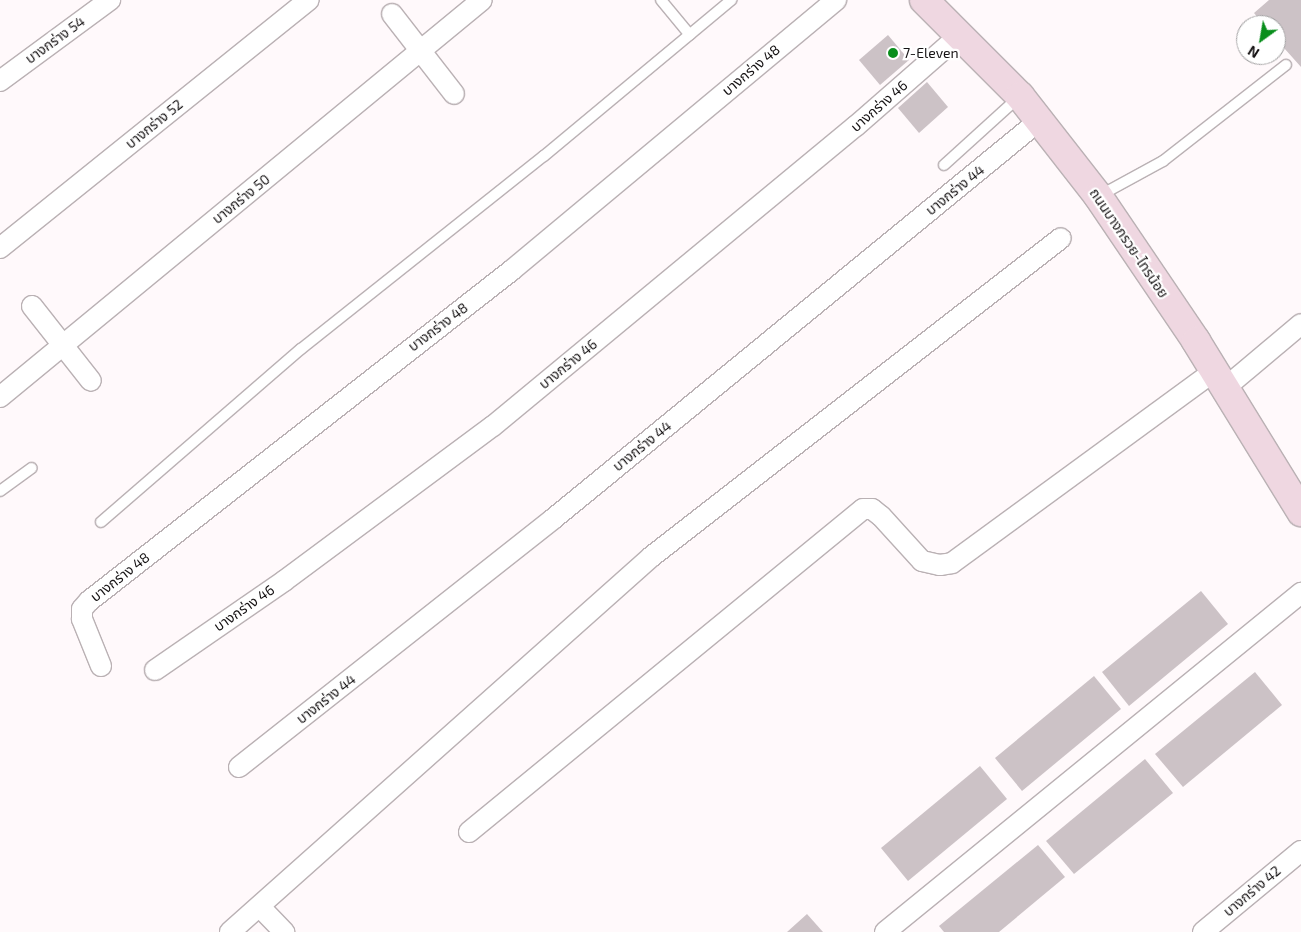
<!DOCTYPE html>
<html>
<head>
<meta charset="utf-8">
<style>
	body { margin:0 }
	#map { position:relative; width:1301px; height:932px; overflow:hidden; background:#fff9fb; font-family:"Exo 2","Noto Sans Thai",sans-serif }
	div>[style] { position:absolute }
	.building>* { inset:0; background:#ccc2c6 }
	.roads { filter:drop-shadow(1px 0 #bab1b4) drop-shadow(-1px 0 #bab1b4) drop-shadow(0 1px #bab1b4) drop-shadow(0 -1px #bab1b4) }
	.lane>* { height:10px; margin:-5px; padding:0 5px; transform-origin:5px; border-radius:5px; background:#fff }
	.street>* { height:20px; margin:-10px; padding:0 10px; transform-origin:10px; border-radius:10px; background:#fff }
	.secondary>* { height:28px; margin:-14px; padding:0 14px; transform-origin:14px; border-radius:14px; background:#efd7e1 }
	.dots>* { width:14px; height:14px; translate:-50% -50%; box-sizing:border-box; border:2px solid #fff; border-radius:50% }
	span { translate:-50% -50%; white-space:nowrap; text-align:center; line-height:1.15; -webkit-text-stroke:4.5px #fff; paint-order:stroke }
	.street-label { font-size:14px; color:#151213 }
	.poi-label { font-size:14px; color:#151213 }
	.left { translate:0 -50%; text-align:left }
	.north { position:absolute; left:1236px; top:15px; width:50px; height:50px; box-sizing:border-box; background:#fff; border:1px solid #a1a0a1; border-radius:50%; rotate:212deg; font-size:14px; font-weight:700; line-height:20px; text-align:center; color:#151213 }
	.north::after { content:''; display:block; margin:auto; width:18px; height:22px; background:#098e1c; clip-path:polygon(50% 0,100% 100%,50% 72%,0 100%) }
</style>
</head>
<body>
<div id="map">
	<div class="building">
		<i style="clip-path:polygon(1269px 0,1301px 0,1301px 67px,1276px 39px,1276px 25px,1264px 25px,1254px 13px)"></i>
		<i style="clip-path:polygon(888px 35px,909px 60px,880px 85px,859px 60px)"></i>
		<i style="clip-path:polygon(927px 82px,948px 107px,919px 133px,898px 108px)"></i>
		<i style="clip-path:polygon(1201px 591px,1228px 624px,1129px 706px,1102px 672px)"></i>
		<i style="clip-path:polygon(1255px 672px,1282px 705px,1183px 787px,1155px 754px)"></i>
		<i style="clip-path:polygon(1094px 676px,1121px 709px,1022px 791px,995px 758px)"></i>
		<i style="clip-path:polygon(1145px 759px,1173px 793px,1074px 874px,1046px 841px)"></i>
		<i style="clip-path:polygon(980px 766px,1007px 799px,908px 881px,881px 848px)"></i>
		<i style="clip-path:polygon(1038px 845px,1065px 877px,999px 932px,944px 932px,939px 926px)"></i>
		<i style="clip-path:polygon(807px 914px,823px 932px,787px 932px)"></i>
	</div>
	<div class="roads">
		<div class="lane">
			<i style="left:661px;top:0;width:45px;rotate:50.4deg"></i>
			<i style="left:944px;top:165px;width:101px;rotate:-42.2deg"></i>
			<i style="left:1099px;top:196px;width:73px;rotate:-28.7deg"></i>
			<i style="left:1163px;top:161px;width:156px;rotate:-38deg"></i>
			<i style="left:0;top:491px;width:39px;rotate:-36deg"></i>
			<i style="left:101px;top:522px;width:264px;rotate:-40.9deg"></i>
			<i style="left:301px;top:349px;width:310px;rotate:-38.5deg"></i>
			<i style="left:544px;top:156px;width:244px;rotate:-39.8deg"></i>
		</div>
		<div class="street">
			<i style="left:392px;top:14px;width:101px;rotate:52.2deg"></i>
			<i style="left:0;top:81px;width:137px;rotate:-36.4deg"></i>
			<i style="left:0;top:248px;width:396px;rotate:-38.8deg"></i>
			<i style="left:32px;top:306px;width:95px;rotate:51.8deg"></i>
			<i style="left:1225px;top:388px;width:99px;rotate:-40.1deg"></i>
			<i style="left:0;top:397px;width:624px;rotate:-39.48deg"></i>
			<i style="left:101px;top:666px;width:51px;rotate:-112deg"></i>
			<i style="left:82px;top:619px;width:10px;rotate:-90deg"></i>
			<i style="left:82px;top:609px;width:11px;rotate:-49deg"></i>
			<i style="left:89px;top:601px;width:537px;rotate:-38.04deg"></i>
			<i style="left:512px;top:270px;width:422px;rotate:-39.8deg"></i>
			<i style="left:155px;top:670px;width:157px;rotate:-34.6deg"></i>
			<i style="left:284px;top:581px;width:260px;rotate:-36.6deg"></i>
			<i style="left:493px;top:426px;width:471px;rotate:-39.6deg"></i>
			<i style="left:856px;top:126px;width:140px;rotate:-41.2deg"></i>
			<i style="left:239px;top:767px;width:400px;rotate:-38.3deg"></i>
			<i style="left:553px;top:519px;width:630px;rotate:-39.33deg"></i>
			<i style="left:469px;top:832px;width:509px;rotate:-39.34deg"></i>
			<i style="left:863px;top:509px;width:9px"></i>
			<i style="left:872px;top:509px;width:11px;rotate:38deg"></i>
			<i style="left:881px;top:516px;width:61px;rotate:47.7deg"></i>
			<i style="left:922px;top:561px;width:18px;rotate:13deg"></i>
			<i style="left:940px;top:565px;width:12px;rotate:-9deg"></i>
			<i style="left:952px;top:563px;width:325px;rotate:-36.2deg"></i>
			<i style="left:260px;top:907px;width:35px;rotate:46deg"></i>
			<i style="left:230px;top:932px;width:564px;rotate:-41.69deg"></i>
			<i style="left:651px;top:557px;width:519px;rotate:-37.88deg"></i>
			<i style="left:885px;top:932px;width:537px;rotate:-39.18deg"></i>
			<i style="left:1203px;top:932px;width:127px;rotate:-39.6deg"></i>
		</div>
		<div class="secondary">
			<i style="left:924px;top:0;width:136px;rotate:45deg"></i>
			<i style="left:1020px;top:96px;width:127px;rotate:52deg"></i>
			<i style="left:1098px;top:196px;width:175px;rotate:55.9deg"></i>
			<i style="left:1196px;top:341px;width:201px;rotate:58.4deg"></i>
		</div>
	</div>
	<div class="dots">
		<i style="left:893px;top:53px;background:#098e1c"></i>
	</div>
	<div class="street-label">
		<span style="left:55px;top:40px;rotate:-36deg">บางกร่าง 54</span>
		<span style="left:751px;top:70px;rotate:-40deg">บางกร่าง 48</span>
		<span style="left:879px;top:106px;rotate:-41deg">บางกร่าง 46</span>
		<span style="left:154px;top:124px;rotate:-39deg">บางกร่าง 52</span>
		<span style="left:955px;top:190px;rotate:-39deg">บางกร่าง 44</span>
		<span style="left:241px;top:199px;rotate:-39deg">บางกร่าง 50</span>
		<span style="left:1129px;top:243px;rotate:56deg">ถนนบางกรวย-ไทรน้อย</span>
		<span style="left:438px;top:327px;rotate:-37deg">บางกร่าง 48</span>
		<span style="left:568px;top:364px;rotate:-39deg">บางกร่าง 46</span>
		<span style="left:642px;top:446px;rotate:-39deg">บางกร่าง 44</span>
		<span style="left:120px;top:577px;rotate:-38deg">บางกร่าง 48</span>
		<span style="left:244px;top:608px;rotate:-35deg">บางกร่าง 46</span>
		<span style="left:326px;top:699px;rotate:-38deg">บางกร่าง 44</span>
		<span style="left:1252px;top:891px;rotate:-40deg">บางกร่าง 42</span>
	</div>
	<div class="poi-label">
		<span class="left" style="left:903px;top:53px">7-Eleven</span>
	</div>
	<div class="north">N</div>
</div>
</body>
</html>
